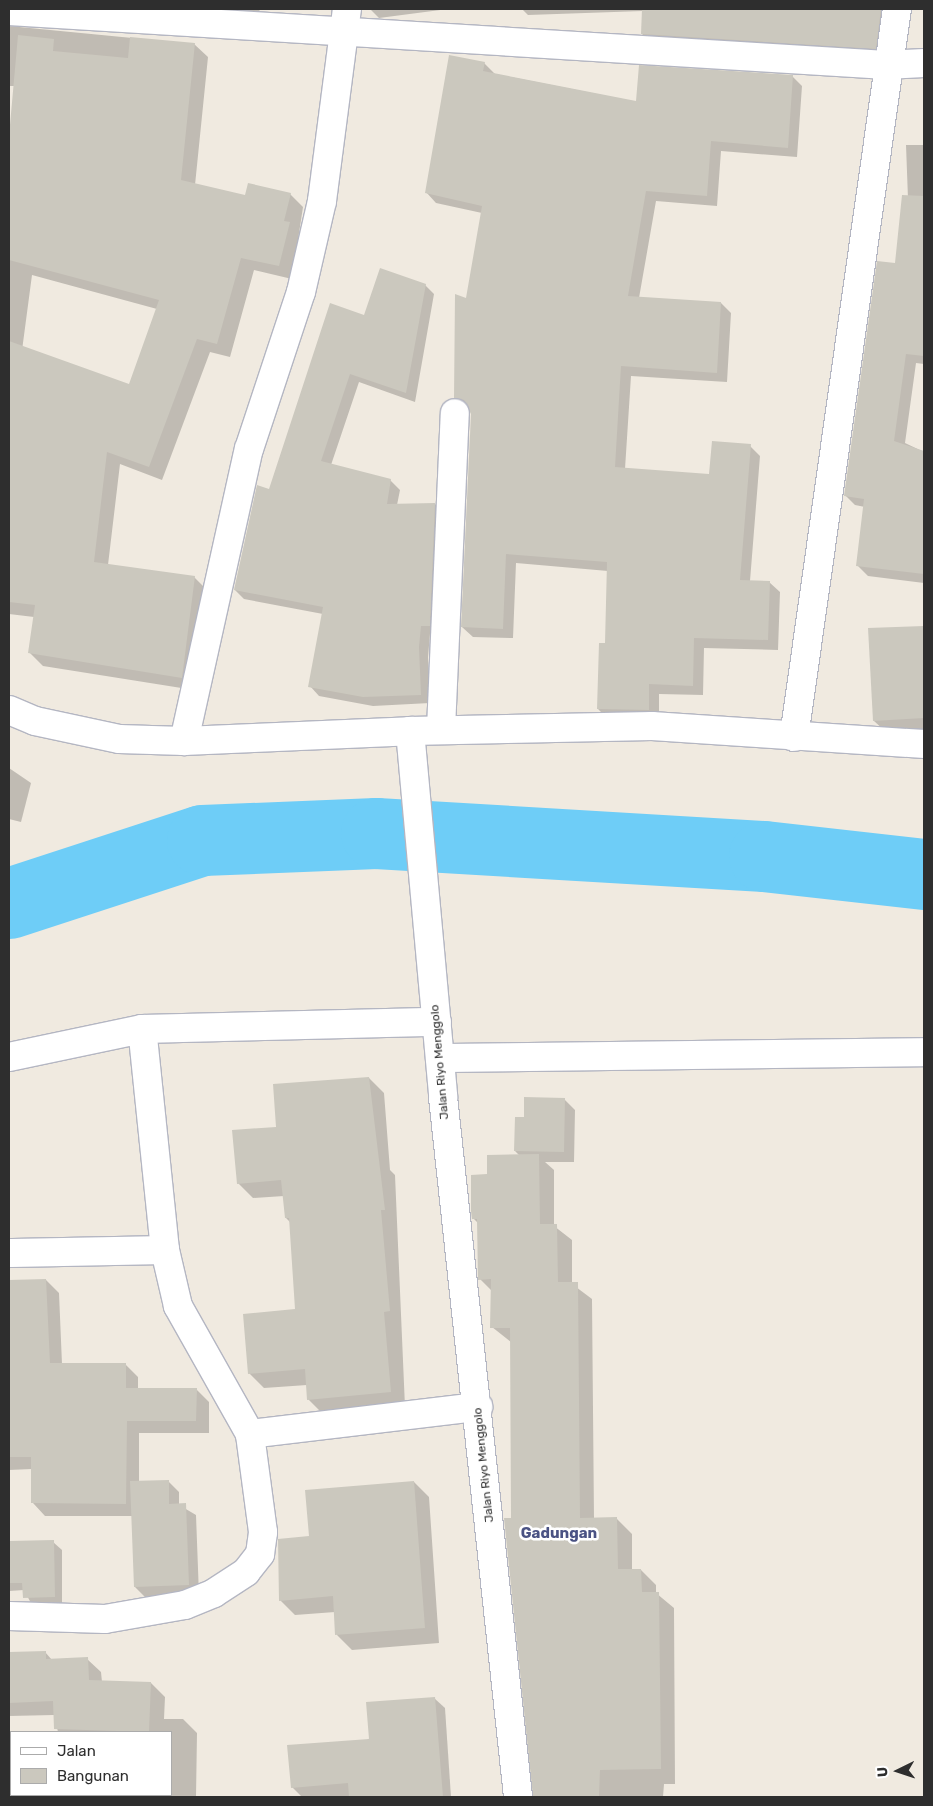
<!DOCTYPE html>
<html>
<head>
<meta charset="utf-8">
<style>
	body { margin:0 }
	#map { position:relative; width:933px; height:1806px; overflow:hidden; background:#f0eae0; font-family:Rubik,sans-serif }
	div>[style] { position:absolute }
	.shadow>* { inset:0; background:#0003 }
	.river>* { height:71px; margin:-35.5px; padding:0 35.5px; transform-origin:35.5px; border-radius:35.5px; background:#6ecdf7 }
	.building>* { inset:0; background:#cbc8be }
	.roads { filter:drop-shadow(1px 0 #b4b6c2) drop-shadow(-1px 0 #b4b6c2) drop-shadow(0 1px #b4b6c2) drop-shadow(0 -1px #b4b6c2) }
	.minor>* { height:28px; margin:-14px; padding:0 14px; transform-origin:14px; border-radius:14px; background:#fff }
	span { translate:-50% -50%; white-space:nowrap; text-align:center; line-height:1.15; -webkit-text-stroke:5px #fff; paint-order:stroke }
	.street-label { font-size:12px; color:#2e2e2e }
	.quarter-label { font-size:15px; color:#4a5283; font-weight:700 }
	.frame { position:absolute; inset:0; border:10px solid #2e2e2e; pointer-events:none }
	.legend { position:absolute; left:10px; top:1731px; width:162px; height:65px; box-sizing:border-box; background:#fff; border:1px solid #ababab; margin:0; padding:6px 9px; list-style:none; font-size:15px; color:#2e2e2e }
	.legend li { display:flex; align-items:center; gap:10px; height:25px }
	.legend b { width:25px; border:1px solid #ababab }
	.north { position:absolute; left:873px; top:1746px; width:50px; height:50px; -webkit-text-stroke:4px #fff; paint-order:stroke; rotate:266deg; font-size:14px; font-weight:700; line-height:20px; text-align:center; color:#2e2e2e }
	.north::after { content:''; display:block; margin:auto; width:18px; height:22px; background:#2e2e2e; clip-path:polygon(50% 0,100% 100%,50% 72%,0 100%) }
</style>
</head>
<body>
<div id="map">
	<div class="shadow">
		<i style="clip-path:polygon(186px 9px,260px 9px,259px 12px)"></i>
		<i style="clip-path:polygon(370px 9px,448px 9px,379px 18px)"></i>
		<i style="clip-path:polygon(522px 9px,899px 9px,890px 63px,656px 48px,642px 34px,643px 11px,528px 15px)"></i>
		<i style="clip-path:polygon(9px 26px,194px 44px,208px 57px,195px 185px,246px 197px,290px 194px,303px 207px,292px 279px,254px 270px,230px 357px,210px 352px,162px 480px,120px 464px,108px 565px,194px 577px,207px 590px,194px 690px,43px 666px,30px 653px,34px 617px,9px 614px,9px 410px,24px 411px,130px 385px,157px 309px,32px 275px,21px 358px,9px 356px,9px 149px,15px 86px,9px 86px)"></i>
		<i style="clip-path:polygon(484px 63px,495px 74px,637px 102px,792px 76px,802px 86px,797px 157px,721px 151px,717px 206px,656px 201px,639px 298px,721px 303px,731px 313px,727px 382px,631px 376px,625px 469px,711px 475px,750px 446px,760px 456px,750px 581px,769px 582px,780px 592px,778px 650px,704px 648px,703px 695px,659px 694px,659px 720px,608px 719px,598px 709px,606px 644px,608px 571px,516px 563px,513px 638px,473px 637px,462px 627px,472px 413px,455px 397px,482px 213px,436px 203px,426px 192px)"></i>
		<i style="clip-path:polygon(906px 145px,924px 145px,924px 364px,916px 363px,905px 443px,924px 452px,924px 583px,868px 576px,858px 566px,865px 507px,855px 505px,845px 495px,896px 265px,908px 199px)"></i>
		<i style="clip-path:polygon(425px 285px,434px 294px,415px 402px,359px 382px,331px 465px,390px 480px,400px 490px,397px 505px,435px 504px,444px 513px,439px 635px,430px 634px,428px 657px,430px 703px,373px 706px,319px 696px,310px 686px,323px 614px,244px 599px,235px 590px,270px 490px,365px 316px)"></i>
		<i style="clip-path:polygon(924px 627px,924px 729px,885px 731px,874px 721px,869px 629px)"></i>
		<i style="clip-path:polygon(9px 768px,31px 783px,21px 822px,9px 819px)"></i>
		<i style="clip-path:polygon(369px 1078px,384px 1093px,390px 1170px,395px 1175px,405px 1407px,323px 1414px,308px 1399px,307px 1385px,264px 1388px,249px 1373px,297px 1311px,291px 1223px,286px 1218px,284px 1196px,253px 1198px,238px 1183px,277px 1128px)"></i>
		<i style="clip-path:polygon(564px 1099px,575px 1110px,574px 1162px,545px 1162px,554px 1170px,554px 1226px,572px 1240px,572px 1284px,592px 1299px,594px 1519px,617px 1519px,632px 1534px,632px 1570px,641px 1570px,656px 1585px,656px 1593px,674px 1608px,675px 1784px,664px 1784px,663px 1797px,534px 1797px,505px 1520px,512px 1520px,511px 1342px,492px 1327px,492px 1291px,480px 1279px,479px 1224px,473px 1218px,488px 1175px,520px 1156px,515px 1151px,526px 1118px)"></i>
		<i style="clip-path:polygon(46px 1280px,59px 1293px,62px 1364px,125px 1364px,138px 1377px,138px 1389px,196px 1389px,209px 1402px,209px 1433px,139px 1433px,139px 1482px,168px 1481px,179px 1492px,179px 1505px,196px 1515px,199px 1595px,145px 1597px,135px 1587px,132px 1516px,45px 1516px,33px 1503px,32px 1469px,9px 1470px,9px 1281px)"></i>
		<i style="clip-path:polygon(414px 1482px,429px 1497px,439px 1643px,352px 1650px,337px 1635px,335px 1612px,295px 1615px,280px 1600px,311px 1538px)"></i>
		<i style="clip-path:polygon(9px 1542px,53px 1542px,62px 1550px,62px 1605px,32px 1605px,24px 1590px,9px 1591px)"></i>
		<i style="clip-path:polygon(45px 1652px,52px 1660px,87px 1659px,101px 1672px,102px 1682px,151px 1683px,165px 1697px,164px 1719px,183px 1719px,197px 1733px,196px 1797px,153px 1797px,171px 1795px,171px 1732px,58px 1732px,54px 1715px,9px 1716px,9px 1654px)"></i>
		<i style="clip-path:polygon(434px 1698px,445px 1708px,451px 1797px,302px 1797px,292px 1787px)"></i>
	</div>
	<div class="river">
		<i style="left:9px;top:903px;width:203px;rotate:-18.1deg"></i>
		<i style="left:202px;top:840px;width:174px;rotate:-2.3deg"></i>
		<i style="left:376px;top:833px;width:389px;rotate:3.4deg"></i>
		<i style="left:764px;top:856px;width:161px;rotate:6.4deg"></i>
	</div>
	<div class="building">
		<i style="clip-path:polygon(642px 9px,881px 9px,876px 49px,641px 34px)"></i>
		<i style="clip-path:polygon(18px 35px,54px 39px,53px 51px,128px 58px,130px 37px,195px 43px,181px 180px,245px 195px,248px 183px,291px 193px,284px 221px,290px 222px,279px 266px,241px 258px,217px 344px,197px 339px,149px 467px,107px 452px,94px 562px,195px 576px,182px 678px,28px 653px,35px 605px,9px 602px,9px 341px,129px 384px,159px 300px,9px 260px,9px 136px)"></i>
		<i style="clip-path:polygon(449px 55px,485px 62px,483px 71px,636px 101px,639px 65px,793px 75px,788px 148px,711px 141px,707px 196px,646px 191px,628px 296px,721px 302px,717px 373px,621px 366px,615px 467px,709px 474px,712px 441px,751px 444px,740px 580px,770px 581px,768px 640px,694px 638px,693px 686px,649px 684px,649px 710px,597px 709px,599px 643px,605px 643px,607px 562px,506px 554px,503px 629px,461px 627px,471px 414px,464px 400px,454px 398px,455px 294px,466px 298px,482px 206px,425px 193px)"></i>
		<i style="clip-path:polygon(902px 195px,924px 196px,924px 356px,906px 354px,894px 441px,924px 451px,924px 574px,856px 566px,864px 499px,844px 496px,877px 261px,895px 263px)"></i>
		<i style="clip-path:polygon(380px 268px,426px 284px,406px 393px,350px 374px,321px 461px,391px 479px,387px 504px,435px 503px,430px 626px,421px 626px,419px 647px,421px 695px,363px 697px,308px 687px,323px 607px,234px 590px,257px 485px,269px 489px,330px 303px,364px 315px)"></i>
		<i style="clip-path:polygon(924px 626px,924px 718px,873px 721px,868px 628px)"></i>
		<i style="clip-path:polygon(369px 1077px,385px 1210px,381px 1210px,390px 1311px,384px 1312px,391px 1392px,307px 1400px,305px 1369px,248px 1374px,243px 1314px,295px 1309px,289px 1218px,285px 1218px,281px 1180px,237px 1184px,232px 1130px,276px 1127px,273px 1084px)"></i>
		<i style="clip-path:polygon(524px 1097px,565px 1098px,564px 1152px,514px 1151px,515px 1117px,524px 1117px)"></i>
		<i style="clip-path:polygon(539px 1154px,540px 1224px,557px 1224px,558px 1282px,578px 1282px,580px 1518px,617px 1517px,618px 1569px,641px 1569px,642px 1592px,659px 1592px,661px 1769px,600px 1770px,599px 1797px,533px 1797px,504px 1518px,511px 1518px,510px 1328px,490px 1328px,491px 1279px,478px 1280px,477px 1219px,472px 1219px,471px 1211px,471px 1175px,487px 1174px,487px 1155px)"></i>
		<i style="clip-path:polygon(46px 1279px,50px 1363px,126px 1363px,126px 1388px,197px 1388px,196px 1421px,127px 1421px,126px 1504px,31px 1503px,31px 1457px,9px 1457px,9px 1280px)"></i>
		<i style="clip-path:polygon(169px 1480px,169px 1504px,186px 1503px,189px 1585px,134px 1587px,130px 1481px)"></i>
		<i style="clip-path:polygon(414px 1481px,425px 1628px,335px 1635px,333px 1596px,279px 1601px,278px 1539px,309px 1536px,305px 1490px)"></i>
		<i style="clip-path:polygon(54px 1540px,55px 1597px,23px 1598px,22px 1583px,9px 1583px,9px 1541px)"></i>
		<i style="clip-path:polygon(46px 1651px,46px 1659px,88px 1657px,89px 1680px,151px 1682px,149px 1732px,54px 1729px,53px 1701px,9px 1703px,9px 1652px)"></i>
		<i style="clip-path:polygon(435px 1697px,443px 1797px,349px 1797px,348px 1783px,291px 1788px,287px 1745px,369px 1739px,366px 1702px)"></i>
	</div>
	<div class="roads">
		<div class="minor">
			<i style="left:9px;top:11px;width:879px;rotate:3.52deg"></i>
			<i style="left:886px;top:65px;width:38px;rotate:-3deg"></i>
			<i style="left:9px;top:710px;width:28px;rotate:23deg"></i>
			<i style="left:35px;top:721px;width:86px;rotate:12.1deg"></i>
			<i style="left:119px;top:739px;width:65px;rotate:1.8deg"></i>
			<i style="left:184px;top:741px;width:226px;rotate:-2.5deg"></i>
			<i style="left:410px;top:731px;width:367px;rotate:84.8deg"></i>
			<i style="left:443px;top:1097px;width:704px;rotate:83.88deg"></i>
			<i style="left:441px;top:729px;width:316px;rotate:-87.5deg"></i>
			<i style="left:410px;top:731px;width:242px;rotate:-1.2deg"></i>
			<i style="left:652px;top:726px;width:273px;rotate:3.8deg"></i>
			<i style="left:794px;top:737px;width:735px;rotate:-81.95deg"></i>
			<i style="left:184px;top:741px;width:299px;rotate:-77.5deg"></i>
			<i style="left:249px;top:449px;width:165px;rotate:-71.7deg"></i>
			<i style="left:301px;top:292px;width:93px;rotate:-77deg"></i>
			<i style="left:322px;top:201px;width:194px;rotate:-82.6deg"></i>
			<i style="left:9px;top:1057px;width:136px;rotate:-11.9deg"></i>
			<i style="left:142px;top:1029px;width:295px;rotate:-1.4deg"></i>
			<i style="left:440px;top:1058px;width:484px;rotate:-0.7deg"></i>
			<i style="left:9px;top:1253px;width:156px;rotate:-1.1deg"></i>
			<i style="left:250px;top:1434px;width:230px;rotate:-6.8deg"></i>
			<i style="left:9px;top:1616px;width:96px;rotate:1.8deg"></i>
			<i style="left:105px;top:1619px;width:81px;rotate:-9.9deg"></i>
			<i style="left:185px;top:1605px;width:31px;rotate:-22deg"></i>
			<i style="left:214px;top:1593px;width:38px;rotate:-33deg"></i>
			<i style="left:246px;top:1572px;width:23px;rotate:-52deg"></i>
			<i style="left:260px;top:1554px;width:22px;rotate:-82deg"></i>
			<i style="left:263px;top:1532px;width:99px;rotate:-97.6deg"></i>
			<i style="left:250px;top:1434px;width:147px;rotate:-119.4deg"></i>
			<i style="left:178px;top:1306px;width:57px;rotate:-103.1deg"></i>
			<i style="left:165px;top:1250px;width:222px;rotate:-95.9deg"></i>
		</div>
	</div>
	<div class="street-label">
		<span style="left:440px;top:1062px;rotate:-95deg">Jalan Riyo Menggolo</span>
		<span style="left:484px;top:1465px;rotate:-96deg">Jalan Riyo Menggolo</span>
	</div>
	<div class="quarter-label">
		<span style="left:559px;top:1534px">Gadungan</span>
	</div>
	<div class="frame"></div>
	<ul class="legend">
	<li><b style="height:6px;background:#fff"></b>Jalan</li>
	<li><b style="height:14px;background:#cbc8be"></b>Bangunan</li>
	</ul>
	<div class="north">U</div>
</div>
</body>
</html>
